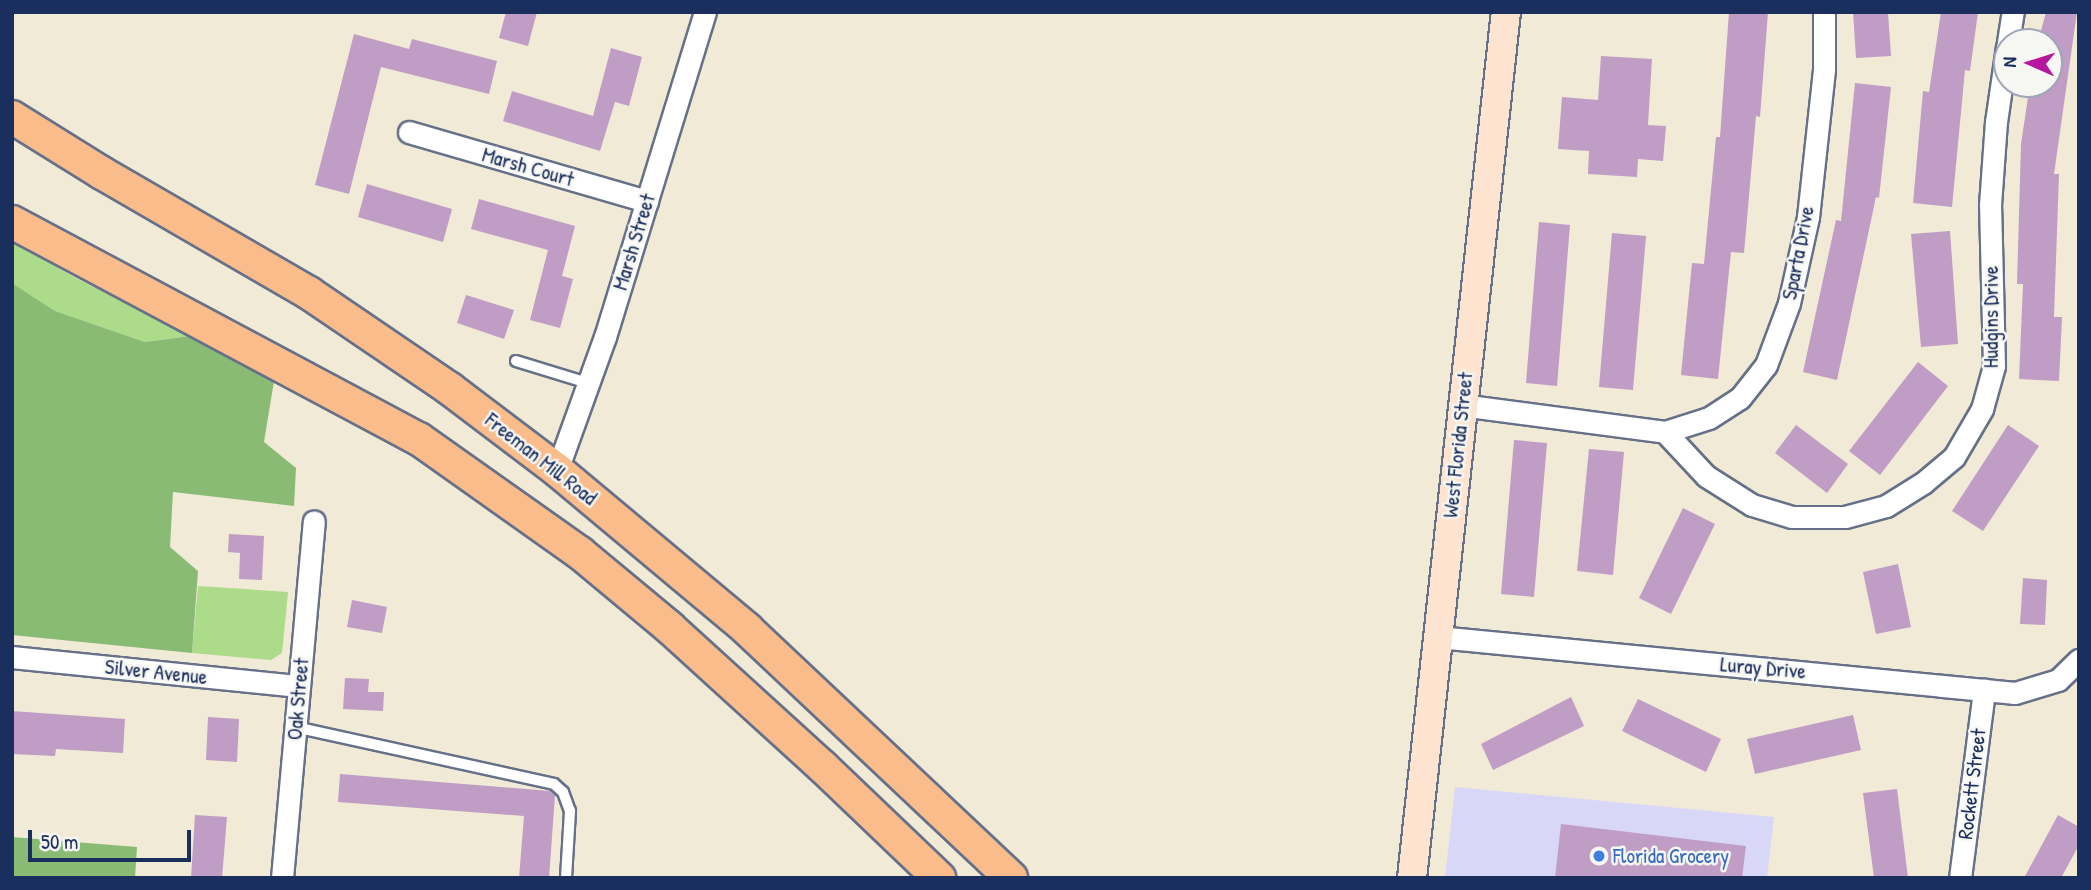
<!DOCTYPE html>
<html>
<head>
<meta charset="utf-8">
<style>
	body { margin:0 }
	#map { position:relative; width:2091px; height:890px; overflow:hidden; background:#f1ead6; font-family:"Patrick Hand",sans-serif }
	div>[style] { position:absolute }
	.built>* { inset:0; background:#d9d7f7 }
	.green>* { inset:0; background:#acdb89 }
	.forest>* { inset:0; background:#89bb75 }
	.building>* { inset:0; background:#bf9dc5 }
	.roads { filter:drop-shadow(2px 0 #667088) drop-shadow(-2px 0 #667088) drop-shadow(0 2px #667088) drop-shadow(0 -2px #667088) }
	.lane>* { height:10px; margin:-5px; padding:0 5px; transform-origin:5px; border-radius:5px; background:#fff }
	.street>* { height:21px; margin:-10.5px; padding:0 10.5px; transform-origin:10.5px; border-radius:10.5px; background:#fff }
	.secondary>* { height:28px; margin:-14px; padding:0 14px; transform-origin:14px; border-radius:14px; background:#fde4d0 }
	.primary>* { height:32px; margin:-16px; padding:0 16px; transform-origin:16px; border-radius:16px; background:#f9bc8a }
	.dots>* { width:19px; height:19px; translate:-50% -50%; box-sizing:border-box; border:4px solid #f6f6f2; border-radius:50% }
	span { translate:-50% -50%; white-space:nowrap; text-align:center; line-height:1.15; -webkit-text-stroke:5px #f6f6f2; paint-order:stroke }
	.street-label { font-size:21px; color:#1b2f5e }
	.shop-label { font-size:21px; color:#366cbe }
	.left { translate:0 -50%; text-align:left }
	.frame { position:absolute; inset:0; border:14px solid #1b2f5e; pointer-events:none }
	.north { position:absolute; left:1993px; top:28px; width:70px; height:70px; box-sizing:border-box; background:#f6f6f2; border:2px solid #9ea6b7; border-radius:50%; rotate:273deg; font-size:19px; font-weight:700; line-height:28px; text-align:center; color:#1b2f5e }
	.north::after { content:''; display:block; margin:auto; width:24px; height:32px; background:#b5179e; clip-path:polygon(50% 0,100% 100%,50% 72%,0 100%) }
	.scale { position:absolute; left:28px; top:830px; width:163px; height:32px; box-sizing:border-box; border:4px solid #1b2f5e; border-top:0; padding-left:9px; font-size:21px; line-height:24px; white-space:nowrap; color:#1b2f5e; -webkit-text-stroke:5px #f6f6f2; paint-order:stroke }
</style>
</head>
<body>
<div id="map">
	<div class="built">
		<i style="clip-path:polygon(1455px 787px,1774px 817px,1767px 878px,1445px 878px)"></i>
	</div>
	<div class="green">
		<i style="clip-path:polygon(12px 242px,74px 277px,190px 336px,145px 342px,55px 311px,12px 283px)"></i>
		<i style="clip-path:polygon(198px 586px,288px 592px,282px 653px,271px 660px,192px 653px)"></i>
	</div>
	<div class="forest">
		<i style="clip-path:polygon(12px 283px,55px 311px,145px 342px,190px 336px,274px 381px,264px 442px,296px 468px,294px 506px,173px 492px,170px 547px,198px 571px,192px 653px,12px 635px)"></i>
		<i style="clip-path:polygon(12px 837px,137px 847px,135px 878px,12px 878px)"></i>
	</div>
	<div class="building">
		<i style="clip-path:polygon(506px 12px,537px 12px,528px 46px,499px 38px)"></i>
		<i style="clip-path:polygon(1729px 12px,1768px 12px,1760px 117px,1756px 116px,1744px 253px,1731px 252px,1718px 379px,1681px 375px,1692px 263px,1704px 264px,1716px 137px,1720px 137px)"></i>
		<i style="clip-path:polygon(1853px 12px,1888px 12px,1891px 56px,1856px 58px)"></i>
		<i style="clip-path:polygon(1941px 12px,1978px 12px,1970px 71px,1965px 70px,1952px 207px,1913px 203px,1923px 91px,1929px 92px)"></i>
		<i style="clip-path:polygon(2046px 12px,2077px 12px,2054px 174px,2059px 174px,2054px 317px,2062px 317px,2059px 381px,2019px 379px,2023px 284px,2017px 284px,2021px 144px,2030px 84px,2049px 84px,2049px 42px,2038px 42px)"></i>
		<i style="clip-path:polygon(354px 34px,409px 49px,412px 39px,497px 61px,489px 94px,381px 67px,349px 194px,315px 185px)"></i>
		<i style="clip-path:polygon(611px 48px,642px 57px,629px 106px,615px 102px,600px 151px,503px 121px,512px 91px,593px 116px)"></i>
		<i style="clip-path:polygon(1601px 56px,1652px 59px,1648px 125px,1666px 126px,1663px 161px,1638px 159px,1637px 177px,1588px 174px,1589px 151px,1558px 149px,1562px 97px,1598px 100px)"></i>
		<i style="clip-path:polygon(1855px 83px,1891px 87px,1879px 198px,1876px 197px,1837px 380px,1803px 372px,1836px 220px,1841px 221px)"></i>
		<i style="clip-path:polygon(367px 184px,452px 209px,443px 242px,358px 217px)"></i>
		<i style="clip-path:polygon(479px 199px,575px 226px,562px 276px,573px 279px,560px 328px,530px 320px,548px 250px,471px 229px)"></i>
		<i style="clip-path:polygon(1539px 222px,1570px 225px,1557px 386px,1526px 383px)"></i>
		<i style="clip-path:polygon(1950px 231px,1958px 344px,1921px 347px,1911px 234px)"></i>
		<i style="clip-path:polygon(1612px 233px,1646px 236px,1633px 390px,1599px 387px)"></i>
		<i style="clip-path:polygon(466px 295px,514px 310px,504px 339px,457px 323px)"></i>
		<i style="clip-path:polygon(1918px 362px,1948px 386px,1880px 475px,1849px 451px)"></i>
		<i style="clip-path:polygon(1796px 425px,1848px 464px,1827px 493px,1775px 453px)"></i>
		<i style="clip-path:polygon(2008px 425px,2039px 446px,1983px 531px,1952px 511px)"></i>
		<i style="clip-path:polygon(1514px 440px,1547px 443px,1534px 597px,1501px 594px)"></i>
		<i style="clip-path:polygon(1589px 449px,1624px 452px,1613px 575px,1577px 571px)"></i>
		<i style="clip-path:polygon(1683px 508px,1715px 524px,1671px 614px,1639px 598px)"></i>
		<i style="clip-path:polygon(229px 534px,264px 536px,262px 580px,239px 579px,240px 553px,228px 552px)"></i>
		<i style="clip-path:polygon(1898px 564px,1911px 627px,1876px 634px,1863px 572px)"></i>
		<i style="clip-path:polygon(2023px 578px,2047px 580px,2045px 625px,2020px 624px)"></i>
		<i style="clip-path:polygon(352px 600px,387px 607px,382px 633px,347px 627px)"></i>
		<i style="clip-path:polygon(345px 678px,369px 679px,368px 692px,384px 692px,383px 711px,343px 709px)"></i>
		<i style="clip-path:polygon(1571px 697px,1584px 726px,1493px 770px,1481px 744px)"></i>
		<i style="clip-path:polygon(1638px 699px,1721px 739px,1706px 772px,1622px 731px)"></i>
		<i style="clip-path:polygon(12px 711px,125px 719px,123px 753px,56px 749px,55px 756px,12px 754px)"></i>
		<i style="clip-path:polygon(1853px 715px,1861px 750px,1755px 774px,1747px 739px)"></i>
		<i style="clip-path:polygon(208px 717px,239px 719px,237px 762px,206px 760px)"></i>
		<i style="clip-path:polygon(340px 774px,550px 791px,555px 795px,549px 878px,519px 878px,524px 816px,338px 802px)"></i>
		<i style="clip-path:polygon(1897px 789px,1908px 878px,1874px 878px,1863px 793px)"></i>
		<i style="clip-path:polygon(195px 815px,227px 817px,222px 878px,191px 878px)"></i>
		<i style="clip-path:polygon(2058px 815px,2079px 827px,2079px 845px,2061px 878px,2024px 878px)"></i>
		<i style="clip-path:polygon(1561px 824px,1746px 846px,1742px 878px,1555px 878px)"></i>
	</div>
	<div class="roads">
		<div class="lane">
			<i style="left:516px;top:361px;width:75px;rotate:17deg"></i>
			<i style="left:295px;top:727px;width:265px;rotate:12.4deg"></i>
			<i style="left:554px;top:784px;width:12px;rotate:42deg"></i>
			<i style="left:563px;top:792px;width:20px;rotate:70deg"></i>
			<i style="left:570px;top:811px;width:67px;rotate:93.4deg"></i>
		</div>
		<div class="street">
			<i style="left:2008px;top:42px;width:30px;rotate:-81deg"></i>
			<i style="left:409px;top:132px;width:248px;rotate:16.2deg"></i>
			<i style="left:1461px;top:405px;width:206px;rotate:7.5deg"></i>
			<i style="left:1665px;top:432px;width:60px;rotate:47deg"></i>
			<i style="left:1706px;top:476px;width:54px;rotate:32.2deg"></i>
			<i style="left:1752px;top:505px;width:42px;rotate:16.7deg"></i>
			<i style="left:1792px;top:517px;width:53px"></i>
			<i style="left:1845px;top:517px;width:42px;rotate:-15deg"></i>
			<i style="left:1886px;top:506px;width:44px;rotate:-31.9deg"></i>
			<i style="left:1923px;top:483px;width:40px;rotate:-40deg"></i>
			<i style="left:1954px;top:457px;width:56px;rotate:-59.7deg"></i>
			<i style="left:1982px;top:409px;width:45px;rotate:-74.4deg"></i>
			<i style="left:1994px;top:366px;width:161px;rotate:-91.4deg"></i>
			<i style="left:1990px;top:205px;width:83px;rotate:-85.9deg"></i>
			<i style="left:1996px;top:122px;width:76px;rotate:-81.7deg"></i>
			<i style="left:1665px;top:432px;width:46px;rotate:-17.7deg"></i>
			<i style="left:1709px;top:418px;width:37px;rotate:-33deg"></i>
			<i style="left:1740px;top:398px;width:42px;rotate:-51.8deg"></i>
			<i style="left:1766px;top:365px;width:66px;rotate:-69.6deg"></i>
			<i style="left:1789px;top:303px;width:88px;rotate:-77.5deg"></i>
			<i style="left:1808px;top:217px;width:149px;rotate:-83.8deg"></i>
			<i style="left:1824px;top:69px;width:57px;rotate:-90deg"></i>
			<i style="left:557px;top:470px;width:141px;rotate:-70.2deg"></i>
			<i style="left:605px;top:337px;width:340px;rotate:-72.9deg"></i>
			<i style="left:1438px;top:637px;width:580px;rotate:5.54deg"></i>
			<i style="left:2015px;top:693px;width:45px;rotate:-16.8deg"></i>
			<i style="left:2058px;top:680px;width:29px;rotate:-44deg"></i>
			<i style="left:12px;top:657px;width:288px;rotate:5.8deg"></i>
			<i style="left:282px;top:878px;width:358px;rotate:-84.9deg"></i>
			<i style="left:1960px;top:878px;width:190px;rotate:-82.7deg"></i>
		</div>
		<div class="secondary">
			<i style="left:1412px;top:878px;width:871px;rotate:-83.81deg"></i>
		</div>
		<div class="primary">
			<i style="left:12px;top:117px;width:106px;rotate:31.9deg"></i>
			<i style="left:102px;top:173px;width:239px;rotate:30.1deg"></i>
			<i style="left:309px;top:293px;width:171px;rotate:34.2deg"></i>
			<i style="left:450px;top:389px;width:134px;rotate:37.1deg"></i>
			<i style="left:557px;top:470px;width:248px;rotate:39.9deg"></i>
			<i style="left:747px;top:629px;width:363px;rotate:43.3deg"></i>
			<i style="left:12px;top:222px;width:461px;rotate:28.1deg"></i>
			<i style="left:419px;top:439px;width:197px;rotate:35.3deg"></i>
			<i style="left:580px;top:553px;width:116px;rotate:39.7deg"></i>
			<i style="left:669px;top:627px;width:208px;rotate:42.3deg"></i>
			<i style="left:823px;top:767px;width:161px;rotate:43.7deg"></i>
		</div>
	</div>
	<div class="dots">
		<i style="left:1599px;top:856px;background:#3f7fe0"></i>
	</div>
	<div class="street-label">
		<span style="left:528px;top:167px;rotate:16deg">Marsh Court</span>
		<span style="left:634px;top:242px;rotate:-73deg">Marsh Street</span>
		<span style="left:1798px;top:253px;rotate:-79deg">Sparta Drive</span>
		<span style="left:1991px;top:317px;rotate:-90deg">Hudgins Drive</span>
		<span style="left:1458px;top:445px;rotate:-84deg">West Florida Street</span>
		<span style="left:541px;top:459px;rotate:38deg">Freeman Mill Road</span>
		<span style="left:1763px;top:668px;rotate:5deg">Luray Drive</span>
		<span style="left:156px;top:672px;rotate:6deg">Silver Avenue</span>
		<span style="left:298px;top:699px;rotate:-85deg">Oak Street</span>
		<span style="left:1972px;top:784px;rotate:-83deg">Rockett Street</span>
	</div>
	<div class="shop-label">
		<span class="left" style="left:1613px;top:856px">Florida Grocery</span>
	</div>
	<div class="frame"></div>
	<div class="north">N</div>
	<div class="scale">50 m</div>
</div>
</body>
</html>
